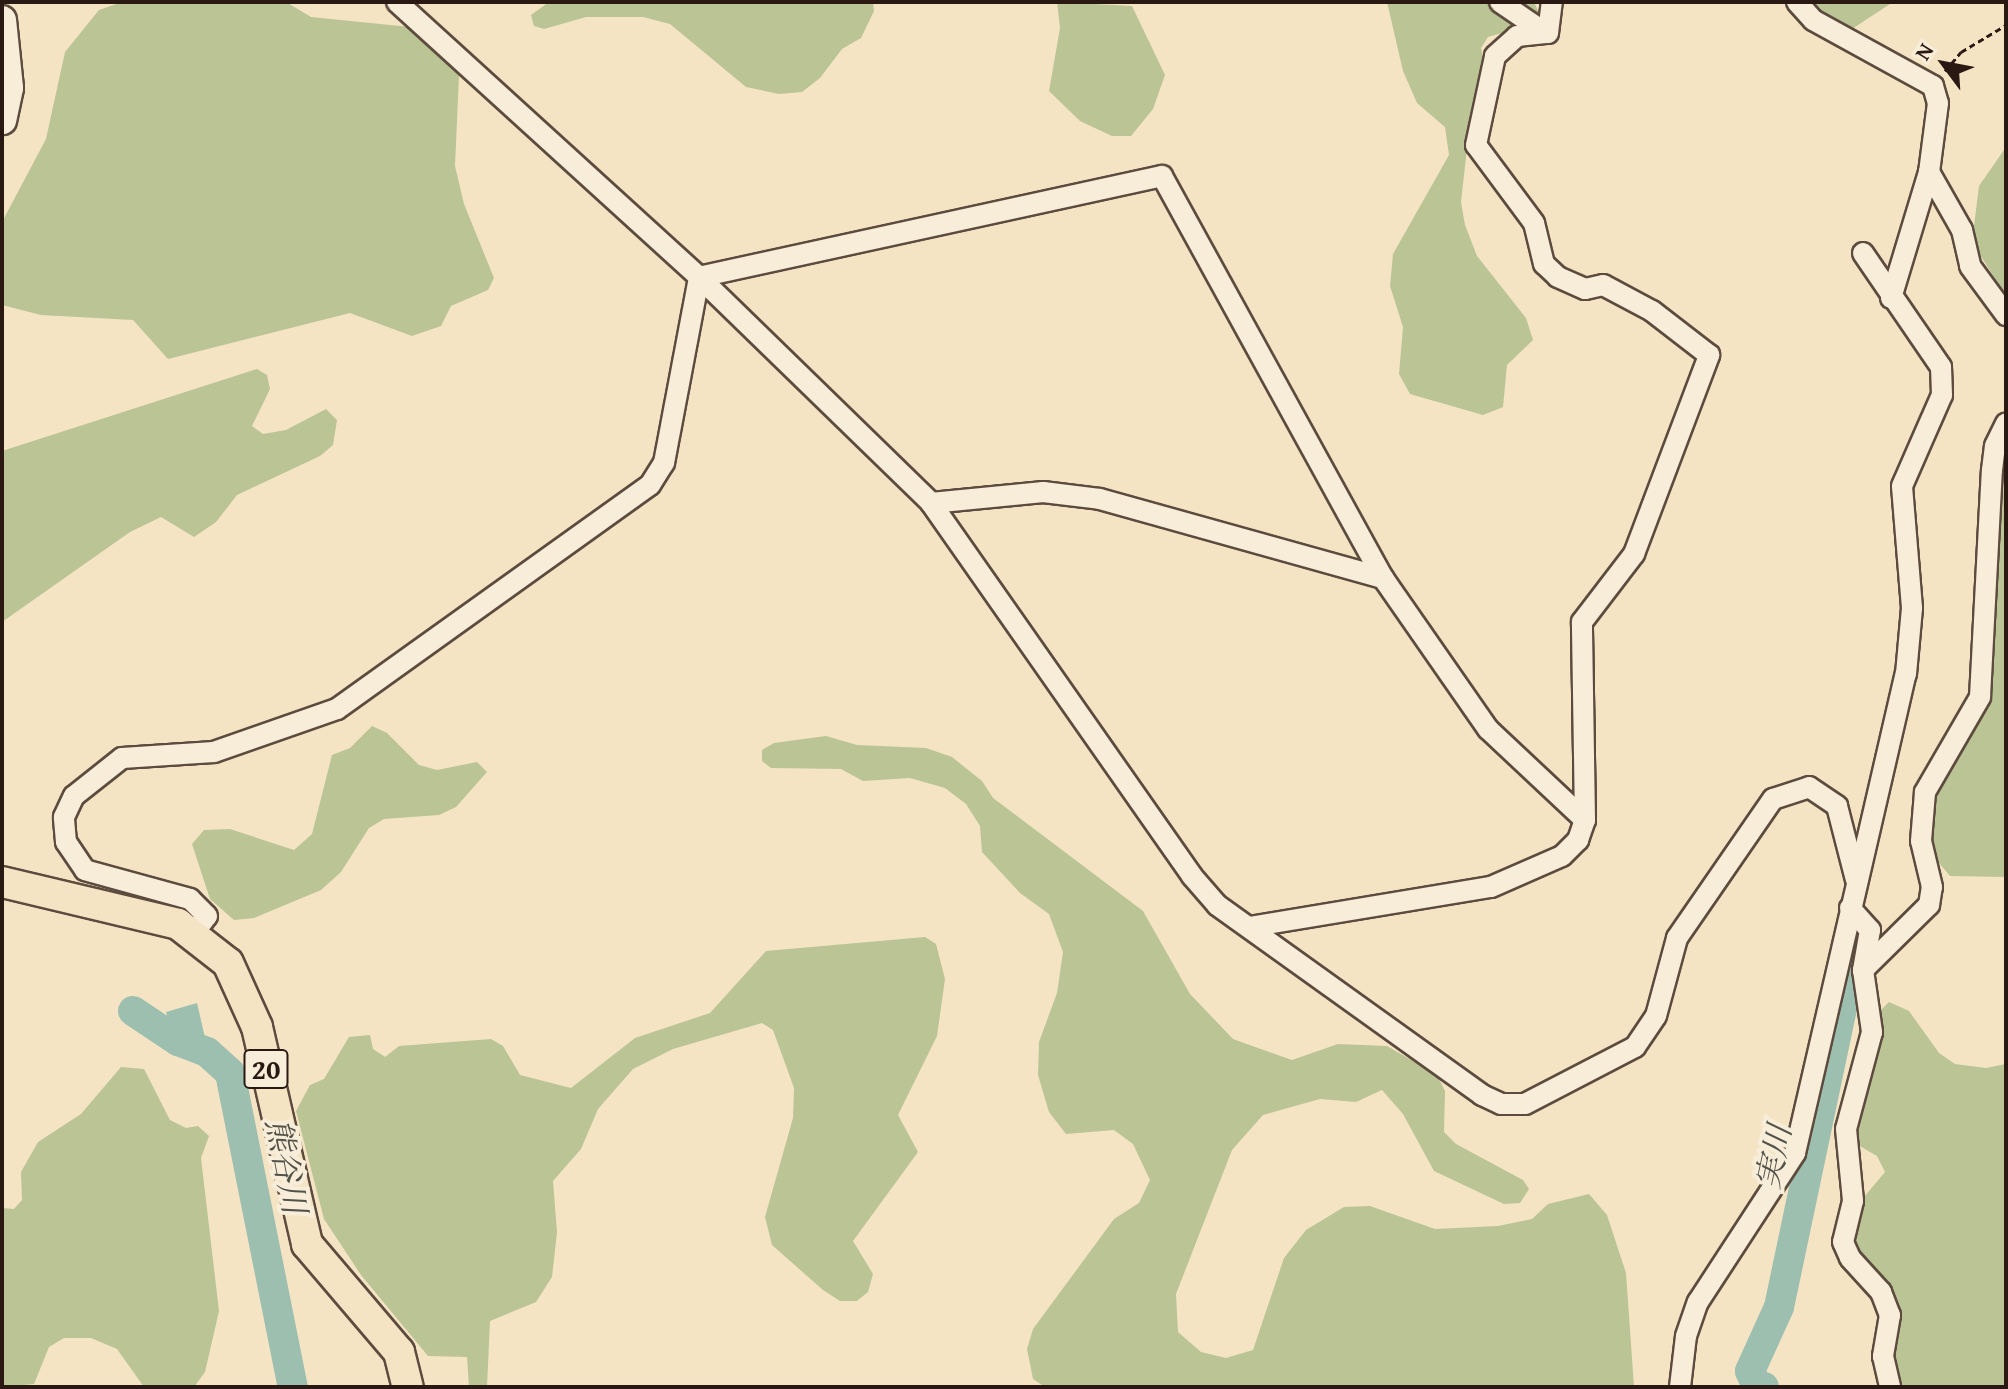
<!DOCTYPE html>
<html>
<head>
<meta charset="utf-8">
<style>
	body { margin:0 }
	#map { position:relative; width:2008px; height:1389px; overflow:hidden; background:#f4e4c3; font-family:"Gentium Book Plus","Noto Serif JP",serif }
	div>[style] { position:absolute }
	.green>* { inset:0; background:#bac495 }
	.water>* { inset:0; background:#9cbfb0 }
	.river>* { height:30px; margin:-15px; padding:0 15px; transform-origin:15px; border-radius:15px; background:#9cbfb0 }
	.path>* { height:3px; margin-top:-1.5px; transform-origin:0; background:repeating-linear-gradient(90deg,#2a1812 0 6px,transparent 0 10px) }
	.roads { filter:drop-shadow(2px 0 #5c4b3e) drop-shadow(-2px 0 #5c4b3e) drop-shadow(0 2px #5c4b3e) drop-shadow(0 -2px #5c4b3e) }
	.minor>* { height:20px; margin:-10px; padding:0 10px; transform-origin:10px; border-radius:10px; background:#f8edd8 }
	.secondary>* { height:28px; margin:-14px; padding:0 14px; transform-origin:14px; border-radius:14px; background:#f8edd8 }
	.primary>* { height:30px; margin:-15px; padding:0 15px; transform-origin:15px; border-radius:15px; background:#f4e4c3 }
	span { translate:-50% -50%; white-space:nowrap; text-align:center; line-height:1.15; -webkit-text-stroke:8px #f8edd8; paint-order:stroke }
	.shield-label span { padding:2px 6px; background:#f8edd8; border:2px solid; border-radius:6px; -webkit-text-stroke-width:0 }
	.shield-label { font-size:28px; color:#2a1812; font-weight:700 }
	.water-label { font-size:32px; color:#525249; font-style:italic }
	.frame { position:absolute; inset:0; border:4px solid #2a1812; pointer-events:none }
	.north { position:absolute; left:1904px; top:24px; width:80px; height:80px; -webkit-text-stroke:6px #f8edd8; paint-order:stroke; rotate:302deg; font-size:22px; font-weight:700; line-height:32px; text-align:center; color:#2a1812 }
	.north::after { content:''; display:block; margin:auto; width:28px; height:36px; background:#2a1812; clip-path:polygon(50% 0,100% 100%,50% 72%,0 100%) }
</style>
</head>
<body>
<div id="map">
	<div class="green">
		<i style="clip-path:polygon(122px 2px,286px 2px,311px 17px,410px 27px,433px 42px,459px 75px,455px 166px,464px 204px,494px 278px,488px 290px,451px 306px,441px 326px,412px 336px,350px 313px,168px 359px,133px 320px,41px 315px,2px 305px,2px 222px,46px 139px,65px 52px,99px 10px)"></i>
		<i style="clip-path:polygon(549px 2px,873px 2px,874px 11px,861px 38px,842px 49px,820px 78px,802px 92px,779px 94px,746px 87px,670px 24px,643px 17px,586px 17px,544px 29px,534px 26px,531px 15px)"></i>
		<i style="clip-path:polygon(1057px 2px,1132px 6px,1165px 75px,1153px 109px,1131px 136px,1112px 136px,1080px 121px,1049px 91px,1060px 28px)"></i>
		<i style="clip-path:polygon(1387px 2px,1534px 2px,1540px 15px,1526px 26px,1488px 37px,1481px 48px,1484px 62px,1470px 121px,1461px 202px,1465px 225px,1477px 256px,1526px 318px,1533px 340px,1507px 365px,1503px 407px,1483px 415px,1410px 394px,1399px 374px,1403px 327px,1390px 286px,1393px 254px,1449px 155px,1445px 127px,1417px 103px,1403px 71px)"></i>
		<i style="clip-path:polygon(1809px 2px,1893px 2px,1849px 31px)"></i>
		<i style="clip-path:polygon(2006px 147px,2006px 296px,1972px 242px,1979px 186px)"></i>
		<i style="clip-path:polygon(257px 369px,267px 375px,270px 389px,252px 426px,263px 434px,286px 430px,326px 409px,337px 420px,333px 445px,320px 456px,237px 495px,216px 522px,194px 537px,161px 517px,130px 532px,2px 622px,2px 451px)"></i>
		<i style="clip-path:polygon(2006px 448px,2006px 877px,1950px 876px,1934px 857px,1930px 821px,1944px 773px,1988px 701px)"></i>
		<i style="clip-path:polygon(372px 726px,387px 733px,419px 765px,437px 770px,477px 762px,487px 772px,456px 807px,439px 815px,384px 819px,369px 828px,341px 872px,321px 890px,254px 918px,234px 920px,210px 899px,192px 844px,204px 830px,230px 829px,294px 850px,312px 834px,332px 755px,350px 748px)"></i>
		<i style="clip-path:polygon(826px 736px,857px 745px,926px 748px,952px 757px,982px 781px,993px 798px,1143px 911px,1190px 994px,1233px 1039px,1292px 1060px,1338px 1044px,1387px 1046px,1437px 1075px,1445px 1091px,1444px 1132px,1456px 1144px,1523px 1180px,1529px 1189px,1520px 1203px,1504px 1204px,1434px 1171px,1403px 1114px,1382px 1090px,1356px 1102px,1320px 1099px,1263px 1115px,1232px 1150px,1176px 1294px,1178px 1332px,1201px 1352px,1226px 1358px,1253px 1350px,1284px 1258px,1306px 1230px,1344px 1207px,1370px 1206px,1435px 1229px,1498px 1226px,1532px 1219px,1548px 1204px,1589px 1194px,1607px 1215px,1626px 1273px,1634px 1387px,1045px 1387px,1033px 1379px,1027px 1349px,1033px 1329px,1114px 1219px,1139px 1203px,1150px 1180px,1133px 1144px,1114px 1130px,1066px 1134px,1049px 1112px,1038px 1075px,1039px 1042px,1057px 993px,1063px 952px,1049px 914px,1020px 893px,982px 852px,980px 826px,966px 804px,945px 788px,910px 778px,863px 781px,841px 769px,771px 768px,762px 761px,762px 750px,774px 743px)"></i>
		<i style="clip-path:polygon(925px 937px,936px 944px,945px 979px,937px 1036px,898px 1115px,918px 1152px,853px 1241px,873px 1274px,868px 1292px,857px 1301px,840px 1301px,823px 1290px,772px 1245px,765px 1217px,793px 1118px,794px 1088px,773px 1030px,762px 1023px,673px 1049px,633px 1069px,598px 1109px,581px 1149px,553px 1181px,557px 1232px,552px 1277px,536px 1302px,490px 1321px,487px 1387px,469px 1387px,467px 1357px,428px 1356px,361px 1275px,324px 1219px,296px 1111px,310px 1085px,324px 1079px,349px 1037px,370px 1035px,373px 1049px,385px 1057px,399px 1046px,491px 1039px,503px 1046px,520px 1075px,571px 1088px,635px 1038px,710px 1013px,766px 951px)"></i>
		<i style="clip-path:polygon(1889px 1002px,1909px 1011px,1939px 1053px,1955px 1064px,1986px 1068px,2006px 1064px,2006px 1387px,1895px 1387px,1889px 1357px,1897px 1315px,1850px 1241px,1859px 1203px,1885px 1172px,1877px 1156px,1858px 1145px,1851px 1129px,1881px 1010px)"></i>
		<i style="clip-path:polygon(121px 1067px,144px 1069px,170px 1120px,186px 1128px,198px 1126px,209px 1136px,201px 1158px,219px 1311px,205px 1372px,194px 1387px,144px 1387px,117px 1349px,91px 1338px,64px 1338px,49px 1347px,34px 1384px,2px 1387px,2px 1208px,14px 1209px,22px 1200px,21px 1172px,38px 1142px,81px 1114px)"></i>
	</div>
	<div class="water">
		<i style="clip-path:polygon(197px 1003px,206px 1042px,170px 1026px,166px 1012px)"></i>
	</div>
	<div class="river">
		<i style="left:133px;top:1011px;width:54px;rotate:33.7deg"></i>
		<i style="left:178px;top:1041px;width:31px;rotate:21deg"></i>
		<i style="left:207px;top:1052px;width:31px;rotate:42deg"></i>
		<i style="left:230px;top:1073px;width:320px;rotate:78.7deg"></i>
		<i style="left:1764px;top:1387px;width:9px;rotate:-159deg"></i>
		<i style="left:1756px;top:1384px;width:14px;rotate:-115deg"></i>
		<i style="left:1750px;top:1371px;width:70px;rotate:-65.6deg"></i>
		<i style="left:1779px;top:1307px;width:384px;rotate:-78.1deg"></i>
	</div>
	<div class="path">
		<i style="left:1945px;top:71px;width:25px;rotate:-50deg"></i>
		<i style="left:1961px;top:52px;width:52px;rotate:-31deg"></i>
	</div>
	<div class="roads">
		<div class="minor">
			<i style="left:397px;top:2px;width:408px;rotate:42.3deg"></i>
			<i style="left:699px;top:277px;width:324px;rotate:44.2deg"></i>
			<i style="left:931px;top:503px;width:455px;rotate:55deg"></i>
			<i style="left:1192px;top:876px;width:38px;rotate:49deg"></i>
			<i style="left:1217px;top:905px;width:326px;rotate:35.6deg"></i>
			<i style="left:1482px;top:1095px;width:21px;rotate:25deg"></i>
			<i style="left:1501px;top:1104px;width:24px"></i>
			<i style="left:1525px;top:1104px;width:124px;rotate:-27.4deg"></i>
			<i style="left:1635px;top:1047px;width:37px;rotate:-56deg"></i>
			<i style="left:1656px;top:1016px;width:81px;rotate:-74.9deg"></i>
			<i style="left:1677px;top:938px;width:169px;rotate:-55.4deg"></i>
			<i style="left:1773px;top:799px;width:38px;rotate:-18deg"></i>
			<i style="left:1809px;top:787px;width:34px;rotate:34deg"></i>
			<i style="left:1837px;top:806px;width:76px;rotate:75.6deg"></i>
			<i style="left:1500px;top:2px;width:53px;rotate:34.3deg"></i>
			<i style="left:1797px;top:2px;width:24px;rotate:48deg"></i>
			<i style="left:1813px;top:20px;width:137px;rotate:28.8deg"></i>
			<i style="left:1933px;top:86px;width:18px;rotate:74deg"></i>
			<i style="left:1938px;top:103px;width:70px;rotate:97.4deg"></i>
			<i style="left:1929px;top:172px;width:67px;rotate:60.4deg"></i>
			<i style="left:1962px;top:230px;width:37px;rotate:77deg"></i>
			<i style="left:1970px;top:266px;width:61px;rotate:53.7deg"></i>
			<i style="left:699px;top:277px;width:474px;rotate:-12.3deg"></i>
			<i style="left:1162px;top:176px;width:459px;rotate:61.2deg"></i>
			<i style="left:1383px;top:578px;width:184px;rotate:55.2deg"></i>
			<i style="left:1488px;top:729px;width:133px;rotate:43.2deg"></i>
			<i style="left:1891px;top:298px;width:132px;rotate:-73.2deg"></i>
			<i style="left:931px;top:503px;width:113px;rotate:-5.6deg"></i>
			<i style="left:1043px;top:492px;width:57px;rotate:7deg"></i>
			<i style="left:1100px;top:499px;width:294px;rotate:15.6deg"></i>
			<i style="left:1850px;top:908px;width:30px;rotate:48deg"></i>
			<i style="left:1870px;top:930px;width:41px;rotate:99.9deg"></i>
			<i style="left:1863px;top:970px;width:63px;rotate:81.7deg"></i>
			<i style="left:1872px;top:1032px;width:100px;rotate:105deg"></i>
			<i style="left:1846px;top:1129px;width:72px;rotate:84.4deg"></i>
			<i style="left:1853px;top:1201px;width:42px;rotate:103.7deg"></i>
			<i style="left:1843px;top:1242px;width:17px;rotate:66deg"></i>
			<i style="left:1850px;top:1258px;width:46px;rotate:47.6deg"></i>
			<i style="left:1881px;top:1292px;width:25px;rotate:69deg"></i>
			<i style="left:1890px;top:1315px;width:42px;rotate:99.7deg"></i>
			<i style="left:1883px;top:1356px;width:32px;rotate:77deg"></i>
			<i style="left:1249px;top:927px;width:245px;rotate:-9.4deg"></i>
			<i style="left:1491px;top:887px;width:77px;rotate:-23.6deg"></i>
			<i style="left:1562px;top:856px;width:23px;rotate:-45deg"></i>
			<i style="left:1578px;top:840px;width:21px;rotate:-71deg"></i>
			<i style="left:1585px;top:820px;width:198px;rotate:-90.9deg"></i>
			<i style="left:1582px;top:622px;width:86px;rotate:-52.6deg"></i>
			<i style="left:1634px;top:554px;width:213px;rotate:-69.3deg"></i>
			<i style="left:1709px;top:355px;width:72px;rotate:-142.3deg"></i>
			<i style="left:1652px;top:311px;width:55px;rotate:-152deg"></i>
			<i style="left:1603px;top:285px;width:18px;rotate:167deg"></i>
			<i style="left:1585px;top:289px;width:30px;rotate:-156deg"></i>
			<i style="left:1558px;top:277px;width:19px;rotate:-137deg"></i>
			<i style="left:1544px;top:264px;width:42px;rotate:-103.7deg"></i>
			<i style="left:1534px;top:223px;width:97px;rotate:-126.6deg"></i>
			<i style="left:1476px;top:145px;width:91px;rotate:-77.9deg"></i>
			<i style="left:1495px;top:56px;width:30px;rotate:-42deg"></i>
			<i style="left:1517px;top:36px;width:31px;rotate:-6deg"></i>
			<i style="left:1548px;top:33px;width:31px;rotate:-83deg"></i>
			<i style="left:194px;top:933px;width:21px;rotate:-53deg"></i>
			<i style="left:207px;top:916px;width:24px;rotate:-135deg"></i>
			<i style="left:190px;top:899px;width:109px;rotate:-164.6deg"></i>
			<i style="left:85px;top:870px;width:34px;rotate:-124deg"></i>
			<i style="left:66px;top:842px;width:25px;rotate:-95deg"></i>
			<i style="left:64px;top:817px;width:23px;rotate:-65deg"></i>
			<i style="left:74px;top:796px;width:61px;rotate:-38.4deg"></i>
			<i style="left:122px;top:758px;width:92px;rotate:-3.7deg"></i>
			<i style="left:214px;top:752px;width:130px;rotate:-19.3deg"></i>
			<i style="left:337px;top:709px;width:385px;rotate:-35.6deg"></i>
			<i style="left:650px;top:485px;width:26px;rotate:-58deg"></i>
			<i style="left:664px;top:463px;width:189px;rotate:-79.3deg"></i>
			<i style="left:1863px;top:970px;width:93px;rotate:-44.6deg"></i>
			<i style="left:1929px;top:905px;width:18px;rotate:-81deg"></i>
			<i style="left:1932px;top:887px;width:47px;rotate:-103.4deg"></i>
			<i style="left:1921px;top:841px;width:49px;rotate:-85.3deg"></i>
			<i style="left:1925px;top:792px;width:110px;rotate:-59.9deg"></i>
			<i style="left:1980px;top:697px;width:227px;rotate:-87deg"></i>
			<i style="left:1992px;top:470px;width:24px;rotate:-83deg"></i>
			<i style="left:1995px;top:446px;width:25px;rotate:-64deg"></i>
			<i style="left:1680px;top:1387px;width:51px;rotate:-83.3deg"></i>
			<i style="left:1686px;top:1336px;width:36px;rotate:-71deg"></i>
			<i style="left:1698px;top:1302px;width:178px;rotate:-56.9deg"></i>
			<i style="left:1795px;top:1153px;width:492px;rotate:-77deg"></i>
			<i style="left:1906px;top:674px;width:66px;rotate:-84.8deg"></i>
			<i style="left:1912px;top:608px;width:122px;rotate:-94.7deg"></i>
			<i style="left:1902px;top:486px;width:99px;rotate:-66.3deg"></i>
			<i style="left:1942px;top:395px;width:28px;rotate:-92deg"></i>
			<i style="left:1941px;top:367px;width:138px;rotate:-124.4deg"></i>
		</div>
		<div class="secondary">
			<i style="left:2px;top:20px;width:68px;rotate:84.1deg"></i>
			<i style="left:9px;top:88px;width:33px;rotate:102deg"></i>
		</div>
		<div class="primary">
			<i style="left:2px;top:882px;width:181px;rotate:13.4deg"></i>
			<i style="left:178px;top:924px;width:63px;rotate:38deg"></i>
			<i style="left:228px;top:963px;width:70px;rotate:65.6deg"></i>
			<i style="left:257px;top:1027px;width:223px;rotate:77deg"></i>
			<i style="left:307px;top:1244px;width:142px;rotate:49.6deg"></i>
			<i style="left:399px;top:1352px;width:36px;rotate:76deg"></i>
		</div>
	</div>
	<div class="shield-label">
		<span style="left:266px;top:1069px">20</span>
	</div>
	<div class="water-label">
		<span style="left:1774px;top:1157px;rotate:-78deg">実川</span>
		<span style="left:286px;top:1166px;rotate:79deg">熊谷川</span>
	</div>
	<div class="frame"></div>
	<div class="north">N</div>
</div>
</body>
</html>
